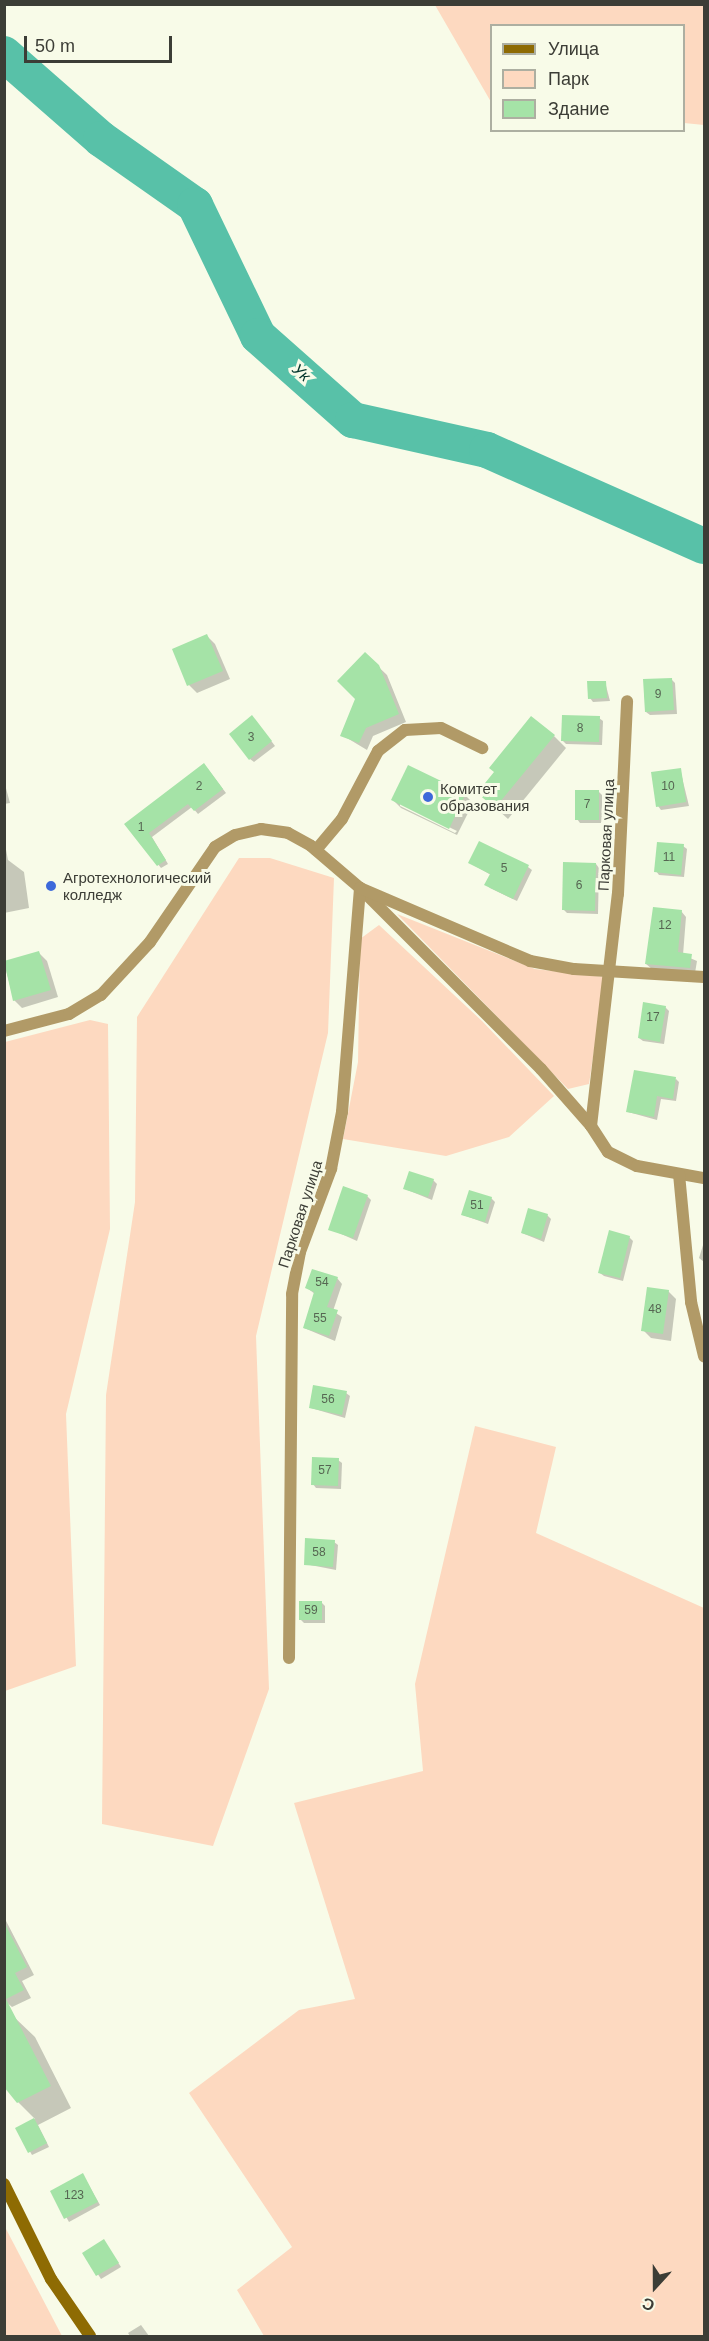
<!DOCTYPE html>
<html>
<head>
<meta charset="utf-8">
<style>
	body { margin:0 }
	#map { position:relative; width:709px; height:2341px; overflow:hidden; background:#f8fbe8; font-family:Helvetica,sans-serif }
	div>[style] { position:absolute }
	.green>* { inset:0; background:#fdd9c0 }
	.shadow>* { inset:0; background:#0003 }
	.river>* { height:36px; margin:-18px; padding:0 18px; transform-origin:18px; border-radius:18px; background:#58c1a8 }
	.building>* { inset:0; background:#a5e3a7 }
	.street>* { height:12px; margin:-6px; padding:0 6px; transform-origin:6px; border-radius:6px; background:#b19a67 }
	.secondary>* { height:12px; margin:-6px; padding:0 6px; transform-origin:6px; border-radius:6px; background:#8e6b03 }
	.dots>* { width:16px; height:16px; translate:-50% -50%; box-sizing:border-box; border:3px solid #f8fbe8; border-radius:50% }
	span { translate:-50% -50%; white-space:nowrap; text-align:center; line-height:1.15; -webkit-text-stroke:6px #f8fbe8; paint-order:stroke }
	.number-label { font-size:12px; color:#566652 }
	.number-label span { -webkit-text-stroke-width:0 }
	.poi-label { font-size:15px; color:#3c3d36 }
	.left { translate:0 -50%; text-align:left }
	.street-label { font-size:15px; color:#3c3d36 }
	.water-label { font-size:16px; color:#05372d; font-style:italic }
	.frame { position:absolute; inset:0; border:6px solid #3c3d36; pointer-events:none }
	.legend { position:absolute; left:490px; top:24px; width:195px; height:108px; box-sizing:border-box; background:#f8fbe8; border:2px solid #adafa1; margin:0; padding:8px 10px; list-style:none; font-size:18px; color:#3c3d36 }
	.legend li { display:flex; align-items:center; gap:12px; height:30px }
	.legend b { width:30px; border:2px solid #adafa1 }
	.north { position:absolute; left:625px; top:2257px; width:60px; height:60px; -webkit-text-stroke:4px #f8fbe8; paint-order:stroke; rotate:201deg; font-size:16px; font-weight:700; line-height:24px; text-align:center; color:#3c3d36 }
	.north::after { content:''; display:block; margin:auto; width:21px; height:27px; background:#3c3d36; clip-path:polygon(50% 0,100% 100%,50% 72%,0 100%) }
	.scale { position:absolute; left:24px; top:36px; width:148px; height:27px; box-sizing:border-box; border:3px solid #3c3d36; border-top:0; padding-left:8px; font-size:18px; line-height:21px; white-space:nowrap; color:#3c3d36; -webkit-text-stroke:4px #f8fbe8; paint-order:stroke }
</style>
</head>
<body>
<div id="map">
	<div class="green">
		<i style="clip-path:polygon(435px 5px,704px 5px,704px 125px,684px 123px,684px 26px,492px 26px,491px 102px)"></i>
		<i style="clip-path:polygon(239px 858px,270px 858px,334px 878px,328px 1033px,256px 1336px,269px 1689px,213px 1846px,102px 1824px,106px 1395px,135px 1202px,137px 1017px)"></i>
		<i style="clip-path:polygon(397px 914px,535px 969px,605px 977px,589px 1084px,568px 1089px)"></i>
		<i style="clip-path:polygon(379px 925px,482px 1021px,554px 1096px,509px 1137px,446px 1156px,343px 1139px,358px 1062px,360px 939px)"></i>
		<i style="clip-path:polygon(90px 1020px,108px 1024px,110px 1229px,66px 1414px,76px 1666px,5px 1691px,5px 1042px)"></i>
		<i style="clip-path:polygon(475px 1426px,556px 1447px,536px 1533px,704px 1608px,704px 2336px,264px 2336px,237px 2290px,292px 2247px,189px 2093px,299px 2010px,355px 1999px,294px 1803px,423px 1771px,415px 1684px)"></i>
		<i style="clip-path:polygon(5px 2227px,62px 2336px,5px 2336px)"></i>
	</div>
	<div class="shadow">
		<i style="clip-path:polygon(207px 636px,215px 644px,230px 679px,197px 693px,189px 685px)"></i>
		<i style="clip-path:polygon(365px 654px,387px 675px,406px 722px,373px 736px,367px 750px,342px 735px,357px 699px)"></i>
		<i style="clip-path:polygon(671px 679px,675px 683px,677px 714px,650px 715px,646px 712px)"></i>
		<i style="clip-path:polygon(605px 682px,610px 701px,593px 702px,590px 698px)"></i>
		<i style="clip-path:polygon(599px 718px,603px 721px,602px 745px,566px 744px,562px 740px)"></i>
		<i style="clip-path:polygon(256px 721px,275px 746px,254px 762px,250px 759px)"></i>
		<i style="clip-path:polygon(554px 736px,566px 748px,508px 819px,479px 793px,495px 773px)"></i>
		<i style="clip-path:polygon(evenodd,409px 767px,465px 795px,473px 803px,457px 835px,401px 808px,393px 800px,409px 767px,400px 803px,457px 831px,455px 833px,400px 806px,400px 803px)"></i>
		<i style="clip-path:polygon(207px 768px,226px 793px,198px 814px,192px 807px,152px 837px,168px 864px,161px 868px,126px 824px)"></i>
		<i style="clip-path:polygon(680px 769px,689px 806px,661px 810px,658px 806px)"></i>
		<i style="clip-path:polygon(4px 781px,10px 803px,4px 804px)"></i>
		<i style="clip-path:polygon(598px 791px,602px 795px,602px 823px,580px 823px,577px 819px)"></i>
		<i style="clip-path:polygon(4px 839px,8px 860px,24px 872px,29px 908px,4px 913px)"></i>
		<i style="clip-path:polygon(683px 846px,687px 849px,684px 877px,659px 875px,656px 871px)"></i>
		<i style="clip-path:polygon(470px 863px,528px 867px,532px 870px,517px 901px,490px 888px,486px 884px,491px 875px)"></i>
		<i style="clip-path:polygon(596px 864px,599px 868px,598px 914px,567px 913px,563px 909px)"></i>
		<i style="clip-path:polygon(681px 911px,686px 917px,683px 955px,697px 961px,695px 973px,652px 969px,646px 964px)"></i>
		<i style="clip-path:polygon(39px 953px,47px 961px,58px 997px,22px 1008px,14px 1000px,4px 963px)"></i>
		<i style="clip-path:polygon(665px 1007px,669px 1011px,664px 1044px,643px 1041px,639px 1038px)"></i>
		<i style="clip-path:polygon(676px 1079px,679px 1082px,676px 1101px,661px 1099px,657px 1120px,628px 1112px)"></i>
		<i style="clip-path:polygon(433px 1180px,437px 1184px,432px 1200px,405px 1189px)"></i>
		<i style="clip-path:polygon(367px 1196px,371px 1200px,357px 1241px,330px 1229px)"></i>
		<i style="clip-path:polygon(491px 1198px,495px 1202px,488px 1224px,463px 1215px)"></i>
		<i style="clip-path:polygon(547px 1215px,551px 1219px,544px 1242px,522px 1233px)"></i>
		<i style="clip-path:polygon(629px 1237px,633px 1241px,623px 1281px,604px 1276px,600px 1273px)"></i>
		<i style="clip-path:polygon(704px 1242px,704px 1262px,699px 1258px)"></i>
		<i style="clip-path:polygon(337px 1278px,342px 1284px,333px 1311px,342px 1317px,335px 1341px,304px 1328px,315px 1294px,307px 1288px)"></i>
		<i style="clip-path:polygon(668px 1291px,676px 1299px,671px 1341px,651px 1338px,643px 1330px)"></i>
		<i style="clip-path:polygon(346px 1393px,350px 1396px,345px 1418px,311px 1408px)"></i>
		<i style="clip-path:polygon(338px 1460px,342px 1463px,341px 1489px,316px 1488px,313px 1484px)"></i>
		<i style="clip-path:polygon(334px 1542px,338px 1545px,336px 1570px,305px 1564px)"></i>
		<i style="clip-path:polygon(321px 1602px,325px 1606px,325px 1623px,304px 1623px,301px 1620px)"></i>
		<i style="clip-path:polygon(4px 1917px,34px 1975px,22px 1981px,31px 1998px,12px 2007px,4px 2000px)"></i>
		<i style="clip-path:polygon(13px 2016px,35px 2037px,71px 2108px,38px 2125px,49px 2147px,32px 2155px,17px 2129px,35px 2119px,18px 2102px)"></i>
		<i style="clip-path:polygon(83px 2175px,100px 2205px,69px 2222px,52px 2192px)"></i>
		<i style="clip-path:polygon(104px 2241px,121px 2267px,101px 2279px,84px 2253px)"></i>
		<i style="clip-path:polygon(141px 2325px,149px 2336px,130px 2336px,128px 2333px)"></i>
	</div>
	<div class="river">
		<i style="left:4px;top:54px;width:129px;rotate:41.2deg"></i>
		<i style="left:101px;top:139px;width:115px;rotate:35.1deg"></i>
		<i style="left:195px;top:205px;width:145px;rotate:64.3deg"></i>
		<i style="left:258px;top:336px;width:127px;rotate:41.5deg"></i>
		<i style="left:353px;top:420px;width:137px;rotate:12.6deg"></i>
		<i style="left:487px;top:450px;width:237px;rotate:23.9deg"></i>
	</div>
	<div class="building">
		<i style="clip-path:polygon(207px 634px,223px 671px,187px 686px,172px 649px)"></i>
		<i style="clip-path:polygon(365px 652px,379px 665px,399px 714px,366px 728px,359px 743px,340px 736px,355px 699px,337px 681px)"></i>
		<i style="clip-path:polygon(672px 678px,674px 710px,645px 712px,643px 679px)"></i>
		<i style="clip-path:polygon(587px 681px,606px 681px,607px 698px,588px 699px)"></i>
		<i style="clip-path:polygon(252px 715px,272px 741px,249px 760px,229px 734px)"></i>
		<i style="clip-path:polygon(562px 715px,600px 716px,599px 742px,561px 741px)"></i>
		<i style="clip-path:polygon(531px 716px,555px 735px,495px 808px,477px 793px,494px 772px,489px 768px)"></i>
		<i style="clip-path:polygon(204px 763px,223px 789px,194px 811px,188px 804px,149px 833px,166px 860px,157px 866px,124px 824px)"></i>
		<i style="clip-path:polygon(408px 765px,466px 793px,449px 829px,391px 800px)"></i>
		<i style="clip-path:polygon(681px 768px,686px 802px,656px 807px,651px 772px)"></i>
		<i style="clip-path:polygon(575px 790px,599px 790px,599px 820px,575px 820px)"></i>
		<i style="clip-path:polygon(479px 841px,529px 865px,513px 899px,484px 885px,490px 874px,468px 863px)"></i>
		<i style="clip-path:polygon(657px 842px,684px 844px,681px 875px,654px 872px)"></i>
		<i style="clip-path:polygon(563px 862px,596px 863px,595px 911px,562px 910px)"></i>
		<i style="clip-path:polygon(653px 907px,682px 910px,678px 952px,692px 954px,690px 968px,645px 964px)"></i>
		<i style="clip-path:polygon(39px 951px,51px 990px,13px 1001px,4px 961px)"></i>
		<i style="clip-path:polygon(643px 1002px,666px 1006px,660px 1042px,638px 1038px)"></i>
		<i style="clip-path:polygon(634px 1070px,676px 1077px,673px 1099px,657px 1096px,654px 1117px,626px 1112px)"></i>
		<i style="clip-path:polygon(409px 1171px,434px 1179px,428px 1197px,403px 1189px)"></i>
		<i style="clip-path:polygon(343px 1186px,368px 1195px,353px 1238px,328px 1230px)"></i>
		<i style="clip-path:polygon(469px 1190px,492px 1197px,485px 1222px,461px 1215px)"></i>
		<i style="clip-path:polygon(528px 1208px,548px 1214px,541px 1239px,521px 1233px)"></i>
		<i style="clip-path:polygon(609px 1230px,630px 1236px,620px 1278px,598px 1273px)"></i>
		<i style="clip-path:polygon(312px 1269px,338px 1277px,327px 1307px,338px 1310px,329px 1336px,303px 1328px,314px 1292px,305px 1288px)"></i>
		<i style="clip-path:polygon(647px 1287px,669px 1290px,663px 1334px,641px 1331px)"></i>
		<i style="clip-path:polygon(313px 1385px,347px 1391px,342px 1415px,309px 1408px)"></i>
		<i style="clip-path:polygon(312px 1457px,339px 1458px,338px 1486px,311px 1485px)"></i>
		<i style="clip-path:polygon(305px 1538px,335px 1540px,333px 1567px,304px 1565px)"></i>
		<i style="clip-path:polygon(299px 1601px,322px 1601px,322px 1620px,299px 1620px)"></i>
		<i style="clip-path:polygon(4px 1922px,27px 1967px,15px 1973px,24px 1990px,6px 1999px,51px 2086px,17px 2103px,4px 2087px)"></i>
		<i style="clip-path:polygon(34px 2118px,47px 2143px,28px 2153px,15px 2128px)"></i>
		<i style="clip-path:polygon(83px 2173px,98px 2202px,64px 2219px,50px 2191px)"></i>
		<i style="clip-path:polygon(104px 2239px,119px 2263px,96px 2276px,82px 2253px)"></i>
	</div>
	<div class="street">
		<i style="left:316px;top:850px;width:40px;rotate:-50deg"></i>
		<i style="left:342px;top:819px;width:77px;rotate:-62.1deg"></i>
		<i style="left:378px;top:751px;width:34px;rotate:-38deg"></i>
		<i style="left:405px;top:730px;width:36px;rotate:-3deg"></i>
		<i style="left:441px;top:728px;width:46px;rotate:26deg"></i>
		<i style="left:4px;top:1031px;width:67px;rotate:-14.7deg"></i>
		<i style="left:69px;top:1014px;width:37px;rotate:-31deg"></i>
		<i style="left:101px;top:995px;width:72px;rotate:-47.2deg"></i>
		<i style="left:150px;top:942px;width:115px;rotate:-55.6deg"></i>
		<i style="left:215px;top:847px;width:23px;rotate:-31deg"></i>
		<i style="left:235px;top:835px;width:27px;rotate:-13deg"></i>
		<i style="left:261px;top:829px;width:27px;rotate:8deg"></i>
		<i style="left:288px;top:833px;width:26px;rotate:29deg"></i>
		<i style="left:311px;top:846px;width:65px;rotate:40.6deg"></i>
		<i style="left:360px;top:888px;width:256px;rotate:45deg"></i>
		<i style="left:541px;top:1069px;width:76px;rotate:48.7deg"></i>
		<i style="left:591px;top:1126px;width:31px;rotate:57deg"></i>
		<i style="left:608px;top:1152px;width:32px;rotate:26deg"></i>
		<i style="left:637px;top:1166px;width:68px;rotate:10.2deg"></i>
		<i style="left:591px;top:1126px;width:234px;rotate:-83.4deg"></i>
		<i style="left:618px;top:894px;width:193px;rotate:-87.3deg"></i>
		<i style="left:679px;top:1174px;width:129px;rotate:84.6deg"></i>
		<i style="left:691px;top:1302px;width:56px;rotate:76.5deg"></i>
		<i style="left:289px;top:1658px;width:364px;rotate:-89.5deg"></i>
		<i style="left:292px;top:1294px;width:43px;rotate:-79.2deg"></i>
		<i style="left:300px;top:1252px;width:89px;rotate:-69.5deg"></i>
		<i style="left:331px;top:1169px;width:58px;rotate:-79.1deg"></i>
		<i style="left:342px;top:1112px;width:225px;rotate:-85.4deg"></i>
		<i style="left:360px;top:888px;width:185px;rotate:23.2deg"></i>
		<i style="left:530px;top:961px;width:45px;rotate:10.3deg"></i>
		<i style="left:574px;top:969px;width:130px;rotate:3.5deg"></i>
	</div>
	<div class="secondary">
		<i style="left:4px;top:2184px;width:106px;rotate:63.7deg"></i>
		<i style="left:51px;top:2279px;width:69px;rotate:55.6deg"></i>
	</div>
	<div class="dots">
		<i style="left:428px;top:797px;background:#3d69da"></i>
		<i style="left:51px;top:886px;background:#3d69da"></i>
	</div>
	<div class="number-label">
		<span style="left:658px;top:695px">9</span>
		<span style="left:580px;top:729px">8</span>
		<span style="left:251px;top:738px">3</span>
		<span style="left:199px;top:787px">2</span>
		<span style="left:668px;top:787px">10</span>
		<span style="left:587px;top:805px">7</span>
		<span style="left:141px;top:828px">1</span>
		<span style="left:669px;top:858px">11</span>
		<span style="left:504px;top:869px">5</span>
		<span style="left:579px;top:886px">6</span>
		<span style="left:665px;top:926px">12</span>
		<span style="left:653px;top:1018px">17</span>
		<span style="left:477px;top:1206px">51</span>
		<span style="left:322px;top:1283px">54</span>
		<span style="left:655px;top:1310px">48</span>
		<span style="left:320px;top:1319px">55</span>
		<span style="left:328px;top:1400px">56</span>
		<span style="left:325px;top:1471px">57</span>
		<span style="left:319px;top:1553px">58</span>
		<span style="left:311px;top:1611px">59</span>
		<span style="left:74px;top:2196px">123</span>
	</div>
	<div class="poi-label">
		<span class="left" style="left:440px;top:797px">Комитет<br>образования</span>
		<span class="left" style="left:63px;top:886px">Агротехнологический<br>колледж</span>
	</div>
	<div class="street-label">
		<span style="left:606px;top:835px;rotate:-87deg">Парковая улица</span>
		<span style="left:300px;top:1214px;rotate:-72deg">Парковая улица</span>
	</div>
	<div class="water-label">
		<span style="left:301px;top:373px;rotate:41deg">Ук</span>
	</div>
	<div class="frame"></div>
	<ul class="legend">
	<li><b style="height:8px;background:#8e6b03"></b>Улица</li>
	<li><b style="height:16px;background:#fdd9c0"></b>Парк</li>
	<li><b style="height:16px;background:#a5e3a7"></b>Здание</li>
	</ul>
	<div class="north">С</div>
	<div class="scale">50 m</div>
</div>
</body>
</html>
